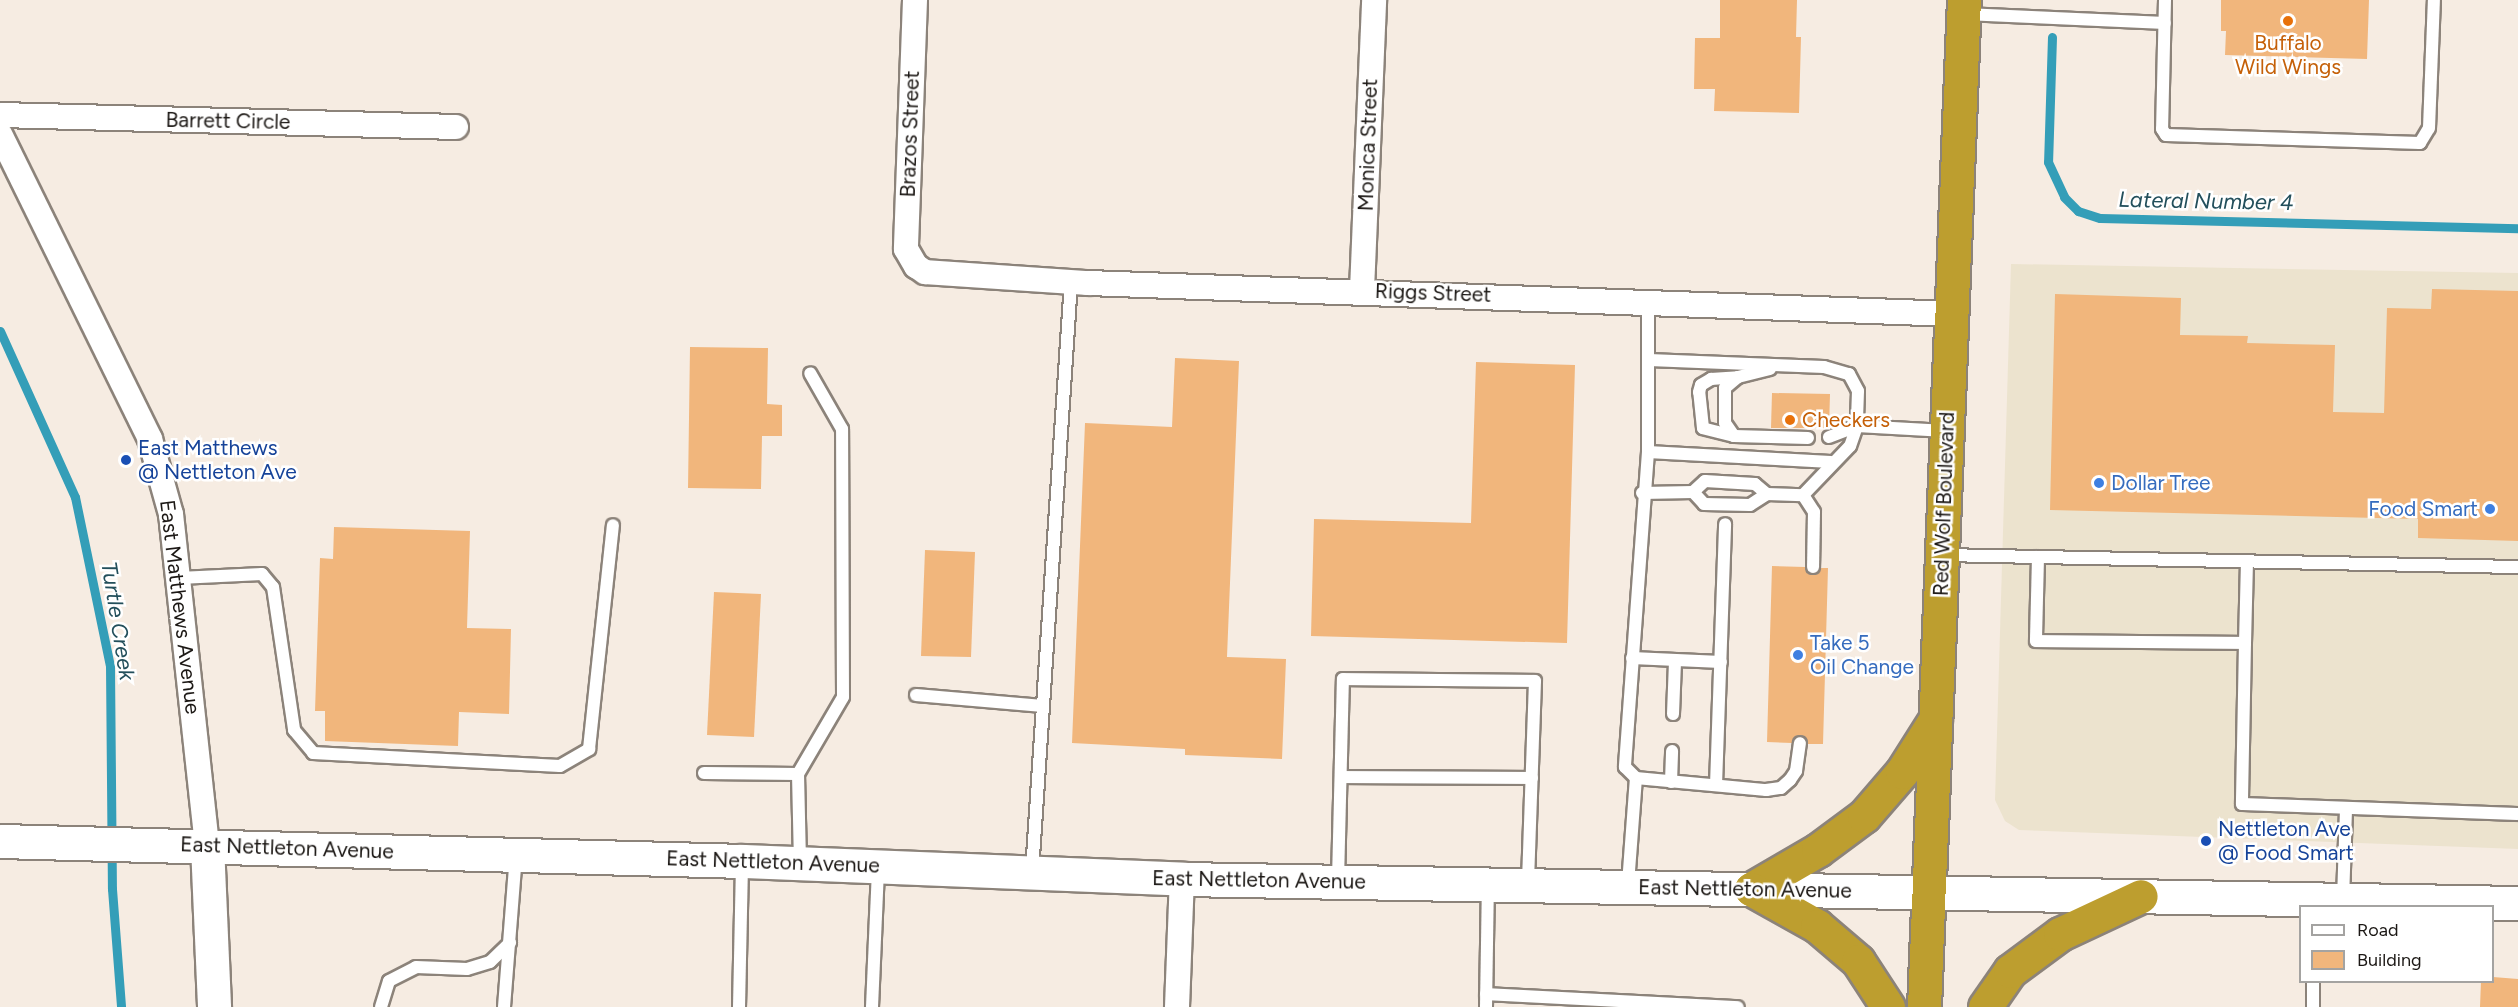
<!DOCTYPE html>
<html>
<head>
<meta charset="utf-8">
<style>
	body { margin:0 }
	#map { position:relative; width:2518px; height:1007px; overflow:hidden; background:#f6ece2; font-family:Figtree,sans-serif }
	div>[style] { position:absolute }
	.commercial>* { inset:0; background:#ece3ce }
	.stream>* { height:9px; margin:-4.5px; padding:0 4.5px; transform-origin:4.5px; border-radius:4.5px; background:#349eb8 }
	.building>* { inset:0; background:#f1b67c }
	.roads { filter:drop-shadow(2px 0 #8c837a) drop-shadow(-2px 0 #8c837a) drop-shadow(0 2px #8c837a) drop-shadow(0 -2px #8c837a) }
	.lane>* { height:12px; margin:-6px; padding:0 6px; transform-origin:6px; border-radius:6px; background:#fff }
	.street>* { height:24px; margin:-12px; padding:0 12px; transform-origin:12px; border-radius:12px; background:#fff }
	.secondary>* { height:33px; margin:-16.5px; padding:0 16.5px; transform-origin:16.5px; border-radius:16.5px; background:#fff }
	.highway>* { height:33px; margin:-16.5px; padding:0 16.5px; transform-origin:16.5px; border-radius:16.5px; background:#bd9e2f }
	.dots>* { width:16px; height:16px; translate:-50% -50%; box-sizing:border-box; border:3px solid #fff; border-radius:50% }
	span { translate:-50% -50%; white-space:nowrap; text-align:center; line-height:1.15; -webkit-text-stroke:5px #fff; paint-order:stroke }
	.food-label { font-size:21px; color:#c56008 }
	.left { translate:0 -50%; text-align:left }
	.street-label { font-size:21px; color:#1c1815 }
	.transit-label { font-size:21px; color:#164399 }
	.shop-label { font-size:21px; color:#366cbe }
	.right { translate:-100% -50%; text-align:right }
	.water-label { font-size:22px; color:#234f5b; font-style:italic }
	.legend { position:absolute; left:2299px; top:905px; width:195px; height:78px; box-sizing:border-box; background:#fff; border:2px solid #a4a3a1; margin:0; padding:8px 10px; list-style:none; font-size:18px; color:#1c1815 }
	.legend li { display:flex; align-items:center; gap:12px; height:30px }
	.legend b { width:30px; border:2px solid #a4a3a1 }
</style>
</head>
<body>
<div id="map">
	<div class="commercial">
		<i style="clip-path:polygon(2011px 264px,2518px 273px,2518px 849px,2019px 830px,2005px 821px,1995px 800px)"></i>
	</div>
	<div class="stream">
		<i style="left:2052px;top:37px;width:125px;rotate:91.8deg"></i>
		<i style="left:2048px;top:162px;width:38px;rotate:65deg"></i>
		<i style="left:2064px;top:197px;width:20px;rotate:45deg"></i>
		<i style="left:2078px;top:211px;width:23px;rotate:18deg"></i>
		<i style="left:2100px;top:218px;width:418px;rotate:1.4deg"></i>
		<i style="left:0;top:331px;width:182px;rotate:65.7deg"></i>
		<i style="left:75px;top:497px;width:173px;rotate:78.3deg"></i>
		<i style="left:110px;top:666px;width:223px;rotate:89.5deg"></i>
		<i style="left:112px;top:889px;width:118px;rotate:85.6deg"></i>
	</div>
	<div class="building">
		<i style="clip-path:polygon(1720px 0,1797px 0,1796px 37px,1801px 37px,1799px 113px,1714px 111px,1715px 89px,1694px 89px,1695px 38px,1720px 38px)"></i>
		<i style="clip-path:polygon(2221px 0,2369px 0,2367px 59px,2225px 55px,2226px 31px,2221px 31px)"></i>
		<i style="clip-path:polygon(2432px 289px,2518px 291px,2518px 541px,2418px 538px,2418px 519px,2050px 510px,2055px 294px,2181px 298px,2180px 335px,2248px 336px,2247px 343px,2335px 345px,2333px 412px,2384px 413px,2387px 308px,2431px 309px)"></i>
		<i style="clip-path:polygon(690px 347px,768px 348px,767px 404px,782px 405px,782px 436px,762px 436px,761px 489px,688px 488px)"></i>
		<i style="clip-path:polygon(1175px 358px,1239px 361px,1227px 657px,1286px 659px,1282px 759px,1185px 755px,1185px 749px,1072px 743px,1085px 423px,1172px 427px)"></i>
		<i style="clip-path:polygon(1476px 362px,1575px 365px,1567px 643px,1311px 636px,1314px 519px,1471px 523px)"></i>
		<i style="clip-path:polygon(1772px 393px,1830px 394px,1829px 428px,1771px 428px)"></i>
		<i style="clip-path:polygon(334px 527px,470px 531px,467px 628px,511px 629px,509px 714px,459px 712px,458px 746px,325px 741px,325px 711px,315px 711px,320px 558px,333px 559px)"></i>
		<i style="clip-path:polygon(925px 550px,975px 552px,971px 657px,921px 656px)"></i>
		<i style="clip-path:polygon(1772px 566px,1805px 567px,1812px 575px,1821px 568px,1828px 568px,1823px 744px,1808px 744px,1801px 735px,1792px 743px,1767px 742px)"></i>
		<i style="clip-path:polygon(714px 592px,761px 594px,754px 737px,707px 735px)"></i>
		<i style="clip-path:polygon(2493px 977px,2518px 979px,2518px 1007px,2480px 1007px,2481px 981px,2493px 981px)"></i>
	</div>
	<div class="roads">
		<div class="lane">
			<i style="left:2165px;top:0;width:129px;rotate:91.3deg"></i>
			<i style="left:2162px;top:129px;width:7px;rotate:56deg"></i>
			<i style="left:2166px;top:135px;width:254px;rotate:1.8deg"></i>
			<i style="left:2420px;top:143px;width:17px;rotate:-59deg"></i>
			<i style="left:2429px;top:128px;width:128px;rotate:-87.8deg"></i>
			<i style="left:1965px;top:14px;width:200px;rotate:2.6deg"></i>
			<i style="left:1648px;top:301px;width:151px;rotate:90deg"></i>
			<i style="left:1648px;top:452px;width:316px;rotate:94.2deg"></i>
			<i style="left:1625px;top:767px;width:16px;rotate:45deg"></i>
			<i style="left:1636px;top:778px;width:131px;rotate:5.3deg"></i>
			<i style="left:1766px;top:790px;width:15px;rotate:-8deg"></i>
			<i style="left:1781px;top:788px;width:12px;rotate:-42deg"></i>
			<i style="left:1790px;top:780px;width:11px;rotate:-56deg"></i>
			<i style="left:1796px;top:771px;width:28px;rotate:-82deg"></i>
			<i style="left:1649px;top:360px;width:175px;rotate:2.3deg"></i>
			<i style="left:1824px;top:367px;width:26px;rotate:16deg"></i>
			<i style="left:1849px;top:374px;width:19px;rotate:62deg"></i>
			<i style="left:1858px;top:391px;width:35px;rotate:92deg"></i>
			<i style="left:1857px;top:426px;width:21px;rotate:109deg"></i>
			<i style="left:1850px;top:446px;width:68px;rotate:133.8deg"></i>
			<i style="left:1770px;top:369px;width:33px;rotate:166deg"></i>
			<i style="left:1738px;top:377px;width:17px;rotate:140deg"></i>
			<i style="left:1725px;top:388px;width:35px;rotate:90deg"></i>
			<i style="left:1725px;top:423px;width:16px;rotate:55deg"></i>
			<i style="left:1734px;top:436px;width:74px;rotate:1.5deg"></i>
			<i style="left:1734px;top:436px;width:32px;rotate:-166deg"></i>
			<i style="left:1703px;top:428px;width:36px;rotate:-96deg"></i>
			<i style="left:1699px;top:392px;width:7px;rotate:-74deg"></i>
			<i style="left:1701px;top:385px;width:12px;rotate:-31deg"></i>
			<i style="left:1711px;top:379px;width:27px;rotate:-4deg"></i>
			<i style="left:1829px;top:437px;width:30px;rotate:-21deg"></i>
			<i style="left:1857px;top:426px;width:89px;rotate:3.2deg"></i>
			<i style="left:1648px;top:452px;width:183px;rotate:3.1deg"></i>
			<i style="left:1693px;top:492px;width:16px;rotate:47deg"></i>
			<i style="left:1704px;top:504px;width:46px;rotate:1.2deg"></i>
			<i style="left:1750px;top:505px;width:20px;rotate:-33deg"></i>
			<i style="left:1767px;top:494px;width:36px;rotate:2deg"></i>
			<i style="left:1642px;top:493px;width:51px;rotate:-1.1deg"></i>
			<i style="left:1693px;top:492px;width:16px;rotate:-43deg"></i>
			<i style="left:1705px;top:481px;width:50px;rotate:3.4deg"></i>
			<i style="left:1755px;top:484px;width:16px;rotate:40deg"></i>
			<i style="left:1803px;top:495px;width:20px;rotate:57deg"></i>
			<i style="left:1814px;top:512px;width:55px;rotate:91deg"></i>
			<i style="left:1943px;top:555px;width:575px;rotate:1.2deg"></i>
			<i style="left:2038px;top:557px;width:84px;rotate:91.4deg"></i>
			<i style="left:2036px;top:641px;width:209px;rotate:0.5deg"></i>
			<i style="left:2245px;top:643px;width:161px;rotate:91.1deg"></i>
			<i style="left:2242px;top:804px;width:276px;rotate:2.1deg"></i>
			<i style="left:179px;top:578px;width:83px;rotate:-2.8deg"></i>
			<i style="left:262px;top:574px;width:17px;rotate:50deg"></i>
			<i style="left:273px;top:587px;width:145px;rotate:81.6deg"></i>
			<i style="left:294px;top:730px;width:30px;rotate:50deg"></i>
			<i style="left:313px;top:753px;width:247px;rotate:3deg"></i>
			<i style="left:560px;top:766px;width:34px;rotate:-30deg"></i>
			<i style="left:589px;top:749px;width:225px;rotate:-83.9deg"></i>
			<i style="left:2245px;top:643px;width:80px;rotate:-88.6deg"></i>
			<i style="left:1632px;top:658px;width:89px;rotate:2.6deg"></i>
			<i style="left:916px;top:695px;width:127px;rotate:5deg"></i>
			<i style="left:1673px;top:714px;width:53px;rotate:-87.8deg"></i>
			<i style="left:704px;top:773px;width:94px;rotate:0.6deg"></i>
			<i style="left:1341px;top:777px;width:191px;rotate:0.3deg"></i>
			<i style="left:1671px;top:782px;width:31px;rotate:-88deg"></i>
			<i style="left:1716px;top:785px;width:261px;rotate:-88deg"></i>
			<i style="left:800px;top:862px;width:88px;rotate:-91.3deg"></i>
			<i style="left:798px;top:774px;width:89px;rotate:-59.7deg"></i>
			<i style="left:843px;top:697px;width:268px;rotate:-90.2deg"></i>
			<i style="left:842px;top:429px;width:64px;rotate:-119.7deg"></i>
			<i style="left:1032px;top:872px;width:591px;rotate:-86.22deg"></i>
			<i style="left:1338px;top:880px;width:201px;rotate:-88.6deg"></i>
			<i style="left:1343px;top:679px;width:192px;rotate:0.6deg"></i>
			<i style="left:1535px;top:681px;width:203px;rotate:92deg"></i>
			<i style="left:1628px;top:884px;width:106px;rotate:-85.7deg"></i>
			<i style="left:2343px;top:900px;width:92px;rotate:-88.1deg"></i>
			<i style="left:1486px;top:994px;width:252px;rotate:3deg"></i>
			<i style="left:381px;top:1007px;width:27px;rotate:-73deg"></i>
			<i style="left:389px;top:981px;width:30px;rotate:-27deg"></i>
			<i style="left:416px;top:967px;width:51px;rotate:2.2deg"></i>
			<i style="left:467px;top:969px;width:24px;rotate:-17deg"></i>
			<i style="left:490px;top:962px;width:28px;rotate:-44deg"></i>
			<i style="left:504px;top:1007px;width:151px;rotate:-85.5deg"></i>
			<i style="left:739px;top:1007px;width:146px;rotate:-88.8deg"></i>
			<i style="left:872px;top:1007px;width:140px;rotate:-87.5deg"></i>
			<i style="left:1486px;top:1007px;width:122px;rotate:-89.1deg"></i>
			<i style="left:2313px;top:1007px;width:25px;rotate:-90deg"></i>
		</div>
		<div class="street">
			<i style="left:915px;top:0;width:249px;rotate:92.1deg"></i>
			<i style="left:906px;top:249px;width:20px;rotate:60deg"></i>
			<i style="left:916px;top:266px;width:11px;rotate:34deg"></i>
			<i style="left:925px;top:272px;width:163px;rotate:3.9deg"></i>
			<i style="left:1088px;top:283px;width:865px;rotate:2.05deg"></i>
			<i style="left:0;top:115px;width:456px;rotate:1.5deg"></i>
			<i style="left:0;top:134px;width:340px;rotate:63.8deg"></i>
			<i style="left:150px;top:439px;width:78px;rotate:74.4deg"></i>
			<i style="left:171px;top:514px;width:333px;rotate:83.8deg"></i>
			<i style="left:1362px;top:290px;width:290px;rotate:-87.6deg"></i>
			<i style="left:1177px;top:1007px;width:128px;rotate:-87.8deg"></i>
		</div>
		<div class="secondary">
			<i style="left:0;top:841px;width:742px;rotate:1.54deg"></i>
			<i style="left:742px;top:861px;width:440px;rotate:2.3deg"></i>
			<i style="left:1182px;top:879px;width:1336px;rotate:1.03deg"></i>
			<i style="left:207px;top:845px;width:162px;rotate:87.5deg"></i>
		</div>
		<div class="highway">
			<i style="left:1751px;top:889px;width:78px;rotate:-30.2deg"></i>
			<i style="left:1818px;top:850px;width:57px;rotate:-36.5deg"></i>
			<i style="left:1864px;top:816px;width:58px;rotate:-49.2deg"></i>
			<i style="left:1902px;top:772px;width:62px;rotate:-57.6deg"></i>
			<i style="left:1751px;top:889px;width:76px;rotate:29.3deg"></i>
			<i style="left:1817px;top:926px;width:54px;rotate:40.5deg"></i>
			<i style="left:1858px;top:961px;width:55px;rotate:56.9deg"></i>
			<i style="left:1924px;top:1007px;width:1008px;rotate:-87.73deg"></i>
			<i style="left:1985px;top:1007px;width:44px;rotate:-55.2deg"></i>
			<i style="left:2010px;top:971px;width:62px;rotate:-36.5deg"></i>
			<i style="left:2060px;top:934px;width:89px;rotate:-25.1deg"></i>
		</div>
	</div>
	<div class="dots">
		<i style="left:2288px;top:21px;background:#e8710a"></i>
		<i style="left:1790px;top:420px;background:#e8710a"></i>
		<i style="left:126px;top:460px;background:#1a4fb4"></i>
		<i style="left:2099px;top:483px;background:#3f7fe0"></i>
		<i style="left:2490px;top:509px;background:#3f7fe0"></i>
		<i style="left:1798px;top:655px;background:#3f7fe0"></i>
		<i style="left:2206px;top:841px;background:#1a4fb4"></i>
	</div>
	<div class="food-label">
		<span style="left:2288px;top:55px">Buffalo<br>Wild Wings</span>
		<span class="left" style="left:1802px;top:420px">Checkers</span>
	</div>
	<div class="street-label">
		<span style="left:228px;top:121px;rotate:1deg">Barrett Circle</span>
		<span style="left:910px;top:134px;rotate:-88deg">Brazos Street</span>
		<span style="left:1368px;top:145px;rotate:-88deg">Monica Street</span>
		<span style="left:1433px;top:293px;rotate:2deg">Riggs Street</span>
		<span style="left:1944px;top:504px;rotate:-88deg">Red Wolf Boulevard</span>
		<span style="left:180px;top:607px;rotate:83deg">East Matthews Avenue</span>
		<span style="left:287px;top:848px;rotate:2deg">East Nettleton Avenue</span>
		<span style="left:773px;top:862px;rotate:2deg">East Nettleton Avenue</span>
		<span style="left:1259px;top:880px;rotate:1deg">East Nettleton Avenue</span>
		<span style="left:1745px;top:889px;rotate:1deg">East Nettleton Avenue</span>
	</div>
	<div class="transit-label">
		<span class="left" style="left:138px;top:460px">East Matthews<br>@ Nettleton Ave</span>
		<span class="left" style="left:2218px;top:841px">Nettleton Ave<br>@ Food Smart</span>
	</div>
	<div class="shop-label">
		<span class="left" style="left:2111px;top:483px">Dollar Tree</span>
		<span class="right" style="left:2478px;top:509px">Food Smart</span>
		<span class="left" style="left:1810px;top:655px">Take 5<br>Oil Change</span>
	</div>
	<div class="water-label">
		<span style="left:2206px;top:201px;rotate:1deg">Lateral Number 4</span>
		<span style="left:118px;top:621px;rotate:81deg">Turtle Creek</span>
	</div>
	<ul class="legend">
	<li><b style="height:8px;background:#fff"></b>Road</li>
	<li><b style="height:16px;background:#f1b67c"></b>Building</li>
	</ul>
</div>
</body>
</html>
